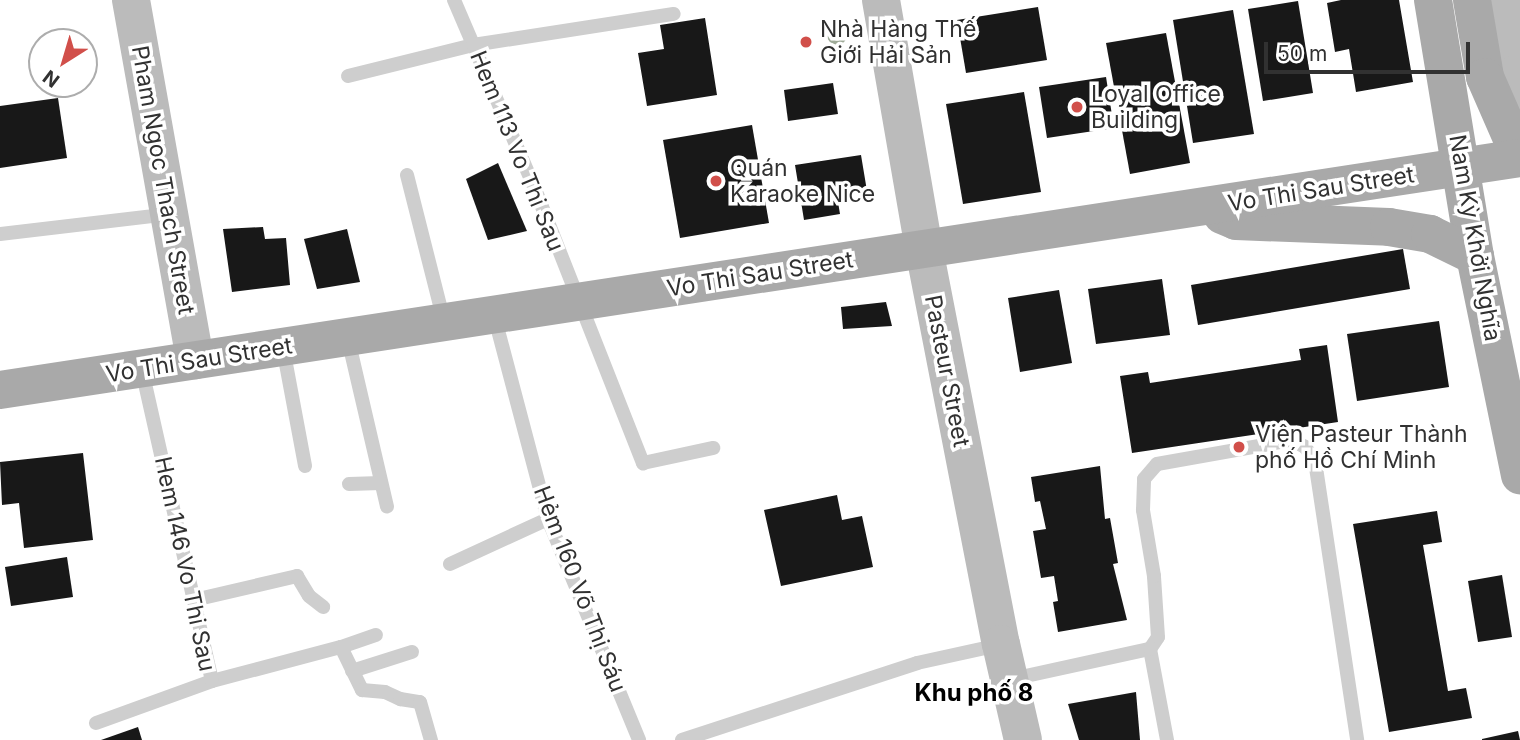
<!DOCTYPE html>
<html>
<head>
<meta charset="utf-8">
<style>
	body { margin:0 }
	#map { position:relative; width:1520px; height:740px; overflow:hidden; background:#fff; font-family:Inter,sans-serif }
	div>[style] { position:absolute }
	.building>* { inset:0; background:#181818 }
	.lane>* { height:14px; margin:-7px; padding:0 7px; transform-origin:7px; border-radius:7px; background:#cecece }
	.secondary>* { height:38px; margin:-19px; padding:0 19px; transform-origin:19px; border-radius:19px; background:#bbb }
	.primary>* { height:38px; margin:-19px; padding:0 19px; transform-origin:19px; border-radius:19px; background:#a9a9a9 }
	.trees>* { width:20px; height:20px; margin:-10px; border-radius:50%; background:#9fab98 }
	.dots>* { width:19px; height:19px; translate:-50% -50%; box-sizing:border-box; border:4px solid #fff; border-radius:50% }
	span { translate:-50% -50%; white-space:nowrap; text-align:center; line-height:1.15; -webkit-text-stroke:7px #fff; paint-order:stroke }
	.poi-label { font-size:23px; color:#313131 }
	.left { translate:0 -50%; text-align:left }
	.street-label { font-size:23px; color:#313131 }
	.neighbourhood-label { font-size:24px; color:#000; font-weight:700 }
	.north { position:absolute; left:28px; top:28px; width:70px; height:70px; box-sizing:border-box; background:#fff; border:2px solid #adadad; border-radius:50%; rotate:217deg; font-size:19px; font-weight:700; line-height:28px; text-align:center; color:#313131 }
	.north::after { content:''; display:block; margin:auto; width:24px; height:32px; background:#d14f4a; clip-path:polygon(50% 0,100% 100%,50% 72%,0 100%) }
	.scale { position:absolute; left:1264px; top:42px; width:206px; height:32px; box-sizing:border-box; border:4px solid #313131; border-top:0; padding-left:9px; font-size:21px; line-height:24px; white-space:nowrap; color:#313131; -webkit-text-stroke:5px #fff; paint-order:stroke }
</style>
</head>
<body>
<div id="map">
	<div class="building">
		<i style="clip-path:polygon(1341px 0,1399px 0,1413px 82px,1356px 92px,1349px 49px,1335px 52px,1327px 3px)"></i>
		<i style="clip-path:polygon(1298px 1px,1313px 93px,1263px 101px,1248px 9px)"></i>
		<i style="clip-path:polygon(1038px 7px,1047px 60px,966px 73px,957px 20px)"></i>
		<i style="clip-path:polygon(1233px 10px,1254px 134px,1193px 143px,1173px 20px)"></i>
		<i style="clip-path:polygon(705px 18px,717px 95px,647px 106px,638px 53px,664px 49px,660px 25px)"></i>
		<i style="clip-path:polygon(1166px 33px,1190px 163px,1130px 174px,1106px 43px)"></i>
		<i style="clip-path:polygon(1106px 77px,1114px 128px,1047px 138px,1039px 87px)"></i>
		<i style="clip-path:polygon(833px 83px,838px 114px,788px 121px,784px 90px)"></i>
		<i style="clip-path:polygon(1024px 92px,1041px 192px,963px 204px,946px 104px)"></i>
		<i style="clip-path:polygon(58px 98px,67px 158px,0 168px,0 106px)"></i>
		<i style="clip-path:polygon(752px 125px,769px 223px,680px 238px,663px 140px)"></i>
		<i style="clip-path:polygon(861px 155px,867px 191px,837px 196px,840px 214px,804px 220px,795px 165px)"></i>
		<i style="clip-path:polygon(498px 163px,527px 231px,488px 240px,466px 179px)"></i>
		<i style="clip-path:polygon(263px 227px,265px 239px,286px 238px,290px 285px,232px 292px,223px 229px)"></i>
		<i style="clip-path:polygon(347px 229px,360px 282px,317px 289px,304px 239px)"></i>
		<i style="clip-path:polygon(1403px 249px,1410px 289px,1198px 325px,1191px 285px)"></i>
		<i style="clip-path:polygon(1162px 279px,1170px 335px,1096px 344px,1088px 289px)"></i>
		<i style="clip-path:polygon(1059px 290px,1072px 363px,1020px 372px,1008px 298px)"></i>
		<i style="clip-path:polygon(886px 302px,892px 326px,843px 329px,841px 307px)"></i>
		<i style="clip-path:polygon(1439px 321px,1449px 387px,1357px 401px,1347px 334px)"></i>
		<i style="clip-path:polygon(1327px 345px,1338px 422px,1132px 453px,1120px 376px,1148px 372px,1150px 383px,1301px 360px,1299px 349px)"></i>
		<i style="clip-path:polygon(83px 453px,93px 540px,24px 548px,19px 503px,2px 505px,0 462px)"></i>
		<i style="clip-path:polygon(1100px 466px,1105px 519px,1110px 518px,1118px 563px,1113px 564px,1127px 620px,1058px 632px,1053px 602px,1058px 601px,1054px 576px,1041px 578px,1033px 531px,1046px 529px,1040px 501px,1035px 502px,1031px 477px)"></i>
		<i style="clip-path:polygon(837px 495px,842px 520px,862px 516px,873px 567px,781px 586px,764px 510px)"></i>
		<i style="clip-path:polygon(1437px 511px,1442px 542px,1423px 545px,1448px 691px,1466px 688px,1472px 718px,1389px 732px,1353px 524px)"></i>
		<i style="clip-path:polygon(67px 557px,73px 597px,11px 606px,5px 567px)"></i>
		<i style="clip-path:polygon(1502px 575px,1512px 637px,1478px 642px,1468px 581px)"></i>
		<i style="clip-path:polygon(1136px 692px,1140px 740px,1079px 740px,1068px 704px)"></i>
		<i style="clip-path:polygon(138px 727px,142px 740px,101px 740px)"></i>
		<i style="clip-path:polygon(1518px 731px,1520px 740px,1482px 740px,1482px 739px)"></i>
	</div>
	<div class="lane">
		<i style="left:454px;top:0;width:206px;rotate:66.8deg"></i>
		<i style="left:535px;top:189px;width:295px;rotate:68.5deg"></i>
		<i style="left:643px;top:463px;width:72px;rotate:-12.1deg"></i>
		<i style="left:348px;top:76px;width:129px;rotate:-13.9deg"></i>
		<i style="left:473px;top:45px;width:203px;rotate:-8.8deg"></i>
		<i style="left:407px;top:175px;width:151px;rotate:75.8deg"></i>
		<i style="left:0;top:234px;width:170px;rotate:-6.7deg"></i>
		<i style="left:494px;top:315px;width:211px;rotate:75.2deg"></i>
		<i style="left:548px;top:519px;width:239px;rotate:67.6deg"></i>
		<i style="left:348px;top:339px;width:172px;rotate:76.9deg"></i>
		<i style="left:283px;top:348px;width:120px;rotate:79.4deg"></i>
		<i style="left:349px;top:484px;width:32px;rotate:-2deg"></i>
		<i style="left:450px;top:564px;width:108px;rotate:-24.7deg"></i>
		<i style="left:194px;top:600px;width:106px;rotate:-13.1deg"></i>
		<i style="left:297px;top:576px;width:23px;rotate:59deg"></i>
		<i style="left:309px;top:596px;width:18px;rotate:38deg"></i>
		<i style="left:341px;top:647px;width:37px;rotate:-19deg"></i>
		<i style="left:1150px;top:649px;width:93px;rotate:79.4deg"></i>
		<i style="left:352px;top:671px;width:63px;rotate:-17.6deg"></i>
		<i style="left:1012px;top:679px;width:141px;rotate:-12.3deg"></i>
		<i style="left:1150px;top:649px;width:14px;rotate:-56deg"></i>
		<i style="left:1158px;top:637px;width:61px;rotate:-93.8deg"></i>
		<i style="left:1154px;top:576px;width:67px;rotate:-99.5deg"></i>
		<i style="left:1143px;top:510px;width:31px;rotate:-88deg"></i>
		<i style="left:1144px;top:479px;width:20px;rotate:-49deg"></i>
		<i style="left:1157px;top:464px;width:137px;rotate:-10.1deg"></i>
		<i style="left:1292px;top:440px;width:15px;rotate:28deg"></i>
		<i style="left:1305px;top:447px;width:17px;rotate:54deg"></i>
		<i style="left:1315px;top:461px;width:282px;rotate:81.4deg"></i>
		<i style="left:212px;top:681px;width:133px;rotate:-14.8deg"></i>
		<i style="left:341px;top:647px;width:48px;rotate:64deg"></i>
		<i style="left:362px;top:690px;width:23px;rotate:5deg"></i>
		<i style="left:385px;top:692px;width:17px;rotate:25deg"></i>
		<i style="left:400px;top:699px;width:20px;rotate:9deg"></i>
		<i style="left:420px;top:702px;width:40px;rotate:74deg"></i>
		<i style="left:96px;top:723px;width:123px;rotate:-19.9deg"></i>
		<i style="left:212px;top:681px;width:319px;rotate:-102.7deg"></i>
		<i style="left:682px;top:740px;width:247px;rotate:-18.1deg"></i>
		<i style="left:917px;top:663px;width:84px;rotate:-12.4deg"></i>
	</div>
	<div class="secondary">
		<i style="left:131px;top:0;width:366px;rotate:79.9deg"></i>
		<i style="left:881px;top:0;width:253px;rotate:80.2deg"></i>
		<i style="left:924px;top:249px;width:402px;rotate:79deg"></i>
		<i style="left:1001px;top:644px;width:98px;rotate:77.1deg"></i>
		<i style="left:1504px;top:0;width:74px;rotate:79.9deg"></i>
		<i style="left:1517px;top:73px;width:76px;rotate:87.7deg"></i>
	</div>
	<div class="primary">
		<i style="left:1433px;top:0;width:259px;rotate:80.7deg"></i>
		<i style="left:1475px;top:256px;width:224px;rotate:78.4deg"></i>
		<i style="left:1472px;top:0;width:78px;rotate:80.4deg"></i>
		<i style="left:1485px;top:77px;width:87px;rotate:66.4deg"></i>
		<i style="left:1222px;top:215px;width:15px;rotate:23deg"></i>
		<i style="left:1236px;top:221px;width:153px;rotate:2.2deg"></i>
		<i style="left:1389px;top:227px;width:42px;rotate:9.7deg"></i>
		<i style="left:1430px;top:234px;width:50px;rotate:26.1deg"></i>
		<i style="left:0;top:390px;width:1538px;rotate:-8.68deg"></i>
	</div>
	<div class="trees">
		<i style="left:837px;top:35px"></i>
	</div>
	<div class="dots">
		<i style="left:806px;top:42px;background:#d14f4a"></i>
		<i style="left:1077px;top:107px;background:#d14f4a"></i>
		<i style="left:716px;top:181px;background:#d14f4a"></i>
		<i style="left:1239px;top:447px;background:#d14f4a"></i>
	</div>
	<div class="poi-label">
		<span class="left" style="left:820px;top:42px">Nhà Hàng Thế<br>Giới Hải Sản</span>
		<span class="left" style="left:1091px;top:107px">Loyal Office<br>Building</span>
		<span class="left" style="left:730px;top:181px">Quán<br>Karaoke Nice</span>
		<span class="left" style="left:1255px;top:447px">Viện Pasteur Thành<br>phố Hồ Chí Minh</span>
	</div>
	<div class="street-label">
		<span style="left:517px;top:151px;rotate:68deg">Hem 113 Vo Thi Sau</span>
		<span style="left:163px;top:180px;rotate:80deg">Pham Ngoc Thach Street</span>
		<span style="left:1321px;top:189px;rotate:-9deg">Vo Thi Sau Street</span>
		<span style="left:1475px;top:238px;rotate:80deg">Nam Kỳ Khởi Nghĩa</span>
		<span style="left:760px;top:274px;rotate:-9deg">Vo Thi Sau Street</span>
		<span style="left:199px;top:360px;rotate:-9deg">Vo Thi Sau Street</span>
		<span style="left:947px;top:371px;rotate:79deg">Pasteur Street</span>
		<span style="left:185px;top:564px;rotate:78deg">Hem 146 Vo Thi Sau</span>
		<span style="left:580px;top:589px;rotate:69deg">Hẻm 160 Võ Thị Sáu</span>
	</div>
	<div class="neighbourhood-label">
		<span style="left:974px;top:693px">Khu phố 8</span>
	</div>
	<div class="north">N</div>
	<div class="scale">50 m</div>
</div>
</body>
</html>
